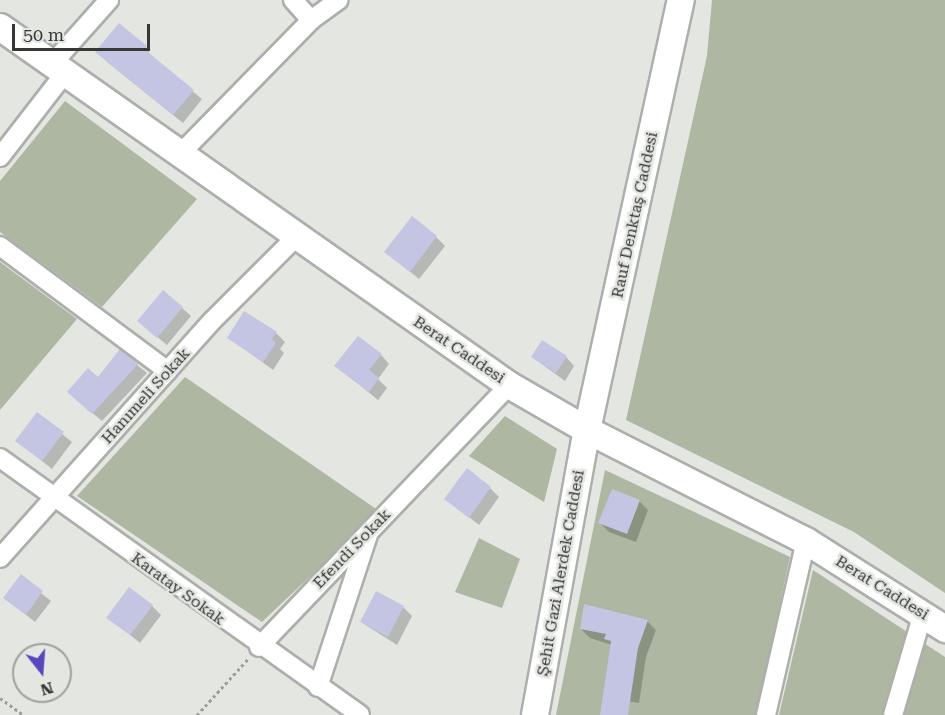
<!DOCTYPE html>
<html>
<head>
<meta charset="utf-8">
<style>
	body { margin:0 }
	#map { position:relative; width:945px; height:715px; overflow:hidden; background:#e3e6e1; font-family:"Roboto Serif",serif }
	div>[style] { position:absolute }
	.green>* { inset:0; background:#adb7a1 }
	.shadow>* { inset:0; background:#0003 }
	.building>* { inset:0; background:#c4c5e3 }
	.path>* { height:3px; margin-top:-1.5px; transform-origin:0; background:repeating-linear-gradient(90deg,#9c9e9a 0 3px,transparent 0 6px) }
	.roads { filter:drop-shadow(2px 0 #adafab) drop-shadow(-2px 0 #adafab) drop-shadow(0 2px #adafab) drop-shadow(0 -2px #adafab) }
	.street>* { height:18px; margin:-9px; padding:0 9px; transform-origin:9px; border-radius:9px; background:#fff }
	.secondary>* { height:26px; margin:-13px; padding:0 13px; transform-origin:13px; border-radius:13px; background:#fff }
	span { translate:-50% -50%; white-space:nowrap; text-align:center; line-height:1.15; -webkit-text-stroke:5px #e3e6e1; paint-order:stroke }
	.street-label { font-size:16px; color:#373836 }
	.north { position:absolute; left:12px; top:643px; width:60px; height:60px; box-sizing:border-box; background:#e3e6e1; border:2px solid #9ea09d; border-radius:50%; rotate:163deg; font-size:16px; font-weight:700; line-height:24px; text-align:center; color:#373836 }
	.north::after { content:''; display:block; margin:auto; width:21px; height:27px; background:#5747be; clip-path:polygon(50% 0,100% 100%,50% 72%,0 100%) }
	.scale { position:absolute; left:12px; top:24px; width:138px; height:27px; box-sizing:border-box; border:3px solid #373836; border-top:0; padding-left:8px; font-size:18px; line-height:21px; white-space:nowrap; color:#373836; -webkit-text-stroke:4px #e3e6e1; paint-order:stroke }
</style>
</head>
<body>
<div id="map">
	<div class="green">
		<i style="clip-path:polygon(712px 0,945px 0,945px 593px,854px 532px,626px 420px,707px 56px)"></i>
		<i style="clip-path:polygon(65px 101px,197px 199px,102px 307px,0 232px,0 181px)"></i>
		<i style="clip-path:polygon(0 262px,77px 319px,0 410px)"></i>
		<i style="clip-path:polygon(185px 377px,379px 511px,262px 622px,77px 496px)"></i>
		<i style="clip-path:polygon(505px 416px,557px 449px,544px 502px,469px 456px)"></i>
		<i style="clip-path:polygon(605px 470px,790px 557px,756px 715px,556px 715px)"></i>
		<i style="clip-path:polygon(479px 538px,520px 559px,502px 608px,455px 592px)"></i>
		<i style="clip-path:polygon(813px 570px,945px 657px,945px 715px,779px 715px)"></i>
	</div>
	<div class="shadow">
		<i style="clip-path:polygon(146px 47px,152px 58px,202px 99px,183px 123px,106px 61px)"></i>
		<i style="clip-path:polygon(436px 237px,445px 246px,419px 279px,386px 252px)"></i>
		<i style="clip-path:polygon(182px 308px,191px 316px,167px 345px,148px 329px)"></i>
		<i style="clip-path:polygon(276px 333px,285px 342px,280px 349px,284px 353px,273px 370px,228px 337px)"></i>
		<i style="clip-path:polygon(120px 351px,147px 373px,102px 421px,78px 401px)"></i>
		<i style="clip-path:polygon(381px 355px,389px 364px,378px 379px,387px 388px,378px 400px,336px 366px)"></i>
		<i style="clip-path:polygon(532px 357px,566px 357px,574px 366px,565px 381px)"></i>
		<i style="clip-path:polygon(37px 414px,72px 442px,52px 469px,17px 441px)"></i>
		<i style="clip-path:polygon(490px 488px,499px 497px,479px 525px,446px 499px)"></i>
		<i style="clip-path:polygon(639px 501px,648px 510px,636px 542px,609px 532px,600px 523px)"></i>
		<i style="clip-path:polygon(21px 577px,51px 601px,35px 622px,5px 598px)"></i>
		<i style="clip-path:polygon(152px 606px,161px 615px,140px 643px,108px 617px)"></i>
		<i style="clip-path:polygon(403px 607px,412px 616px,397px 645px,361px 622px)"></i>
		<i style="clip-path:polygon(647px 621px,656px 630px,646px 657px,639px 703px,614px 699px,612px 645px,590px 638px,581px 629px)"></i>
	</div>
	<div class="building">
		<i style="clip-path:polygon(119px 23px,147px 46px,144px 49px,194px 90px,173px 115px,95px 52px)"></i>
		<i style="clip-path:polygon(412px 216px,437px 236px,410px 272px,384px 252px)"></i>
		<i style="clip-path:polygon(163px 290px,183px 307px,157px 338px,137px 321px)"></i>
		<i style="clip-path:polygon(244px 311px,277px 332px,272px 339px,276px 343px,263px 362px,227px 338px)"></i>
		<i style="clip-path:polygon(358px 336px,382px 354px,369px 370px,379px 378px,369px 392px,334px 366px)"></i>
		<i style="clip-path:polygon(542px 340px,567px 356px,556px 373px,531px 357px)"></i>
		<i style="clip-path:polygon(120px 349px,139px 363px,92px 414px,67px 392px,88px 368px,98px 377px)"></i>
		<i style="clip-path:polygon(37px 412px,64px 432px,42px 461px,15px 441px)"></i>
		<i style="clip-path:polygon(467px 468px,491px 487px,469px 518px,444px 499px)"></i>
		<i style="clip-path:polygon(612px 489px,640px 500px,627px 534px,598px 523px)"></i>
		<i style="clip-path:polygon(21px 574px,43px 591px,26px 615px,3px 598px)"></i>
		<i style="clip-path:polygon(129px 587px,153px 605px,130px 635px,106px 618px)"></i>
		<i style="clip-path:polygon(376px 591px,404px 606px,388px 637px,360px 622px)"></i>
		<i style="clip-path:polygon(584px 604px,648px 620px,638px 648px,628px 715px,600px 715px,611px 641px,604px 639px,606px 634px,580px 629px)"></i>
	</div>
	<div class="path">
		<i style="left:0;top:698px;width:29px;rotate:36deg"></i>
		<i style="left:197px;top:715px;width:76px;rotate:-47.7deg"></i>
	</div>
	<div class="roads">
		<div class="street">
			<i style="left:293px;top:0;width:27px;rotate:48deg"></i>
			<i style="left:52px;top:64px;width:86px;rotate:-48.3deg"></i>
			<i style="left:179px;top:155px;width:189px;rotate:-45.6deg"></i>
			<i style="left:311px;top:20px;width:34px;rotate:-36deg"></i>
			<i style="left:0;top:157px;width:106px;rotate:-52.3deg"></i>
			<i style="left:0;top:246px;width:209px;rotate:36.7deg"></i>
			<i style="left:0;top:458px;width:442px;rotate:35.5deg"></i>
			<i style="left:0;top:558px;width:318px;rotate:-48.2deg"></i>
			<i style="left:212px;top:321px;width:117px;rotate:-45deg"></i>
			<i style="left:259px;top:647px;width:362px;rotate:-46.3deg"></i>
			<i style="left:318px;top:687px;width:160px;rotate:-71.8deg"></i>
			<i style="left:766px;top:715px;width:179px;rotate:-77.1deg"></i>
			<i style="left:893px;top:715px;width:106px;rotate:-73.6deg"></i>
		</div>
		<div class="secondary">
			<i style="left:0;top:27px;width:622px;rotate:35.12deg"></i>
			<i style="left:509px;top:385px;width:90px;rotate:30deg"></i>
			<i style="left:587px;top:430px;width:246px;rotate:26.9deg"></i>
			<i style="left:806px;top:541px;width:165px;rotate:32.3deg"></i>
			<i style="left:535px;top:715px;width:290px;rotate:-79.7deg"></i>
			<i style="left:587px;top:430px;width:440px;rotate:-77.7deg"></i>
		</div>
	</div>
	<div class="street-label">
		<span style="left:635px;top:215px;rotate:-78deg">Rauf Denktaş Caddesi</span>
		<span style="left:459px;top:350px;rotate:34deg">Berat Caddesi</span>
		<span style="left:146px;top:396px;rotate:-48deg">Hanımeli Sokak</span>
		<span style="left:352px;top:549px;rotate:-46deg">Efendi Sokak</span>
		<span style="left:561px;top:573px;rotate:-80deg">Şehit Gazi Alerdek Caddesi</span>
		<span style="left:882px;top:588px;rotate:32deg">Berat Caddesi</span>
		<span style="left:178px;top:589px;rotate:36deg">Karatay Sokak</span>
	</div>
	<div class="north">N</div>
	<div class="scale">50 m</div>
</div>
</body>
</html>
